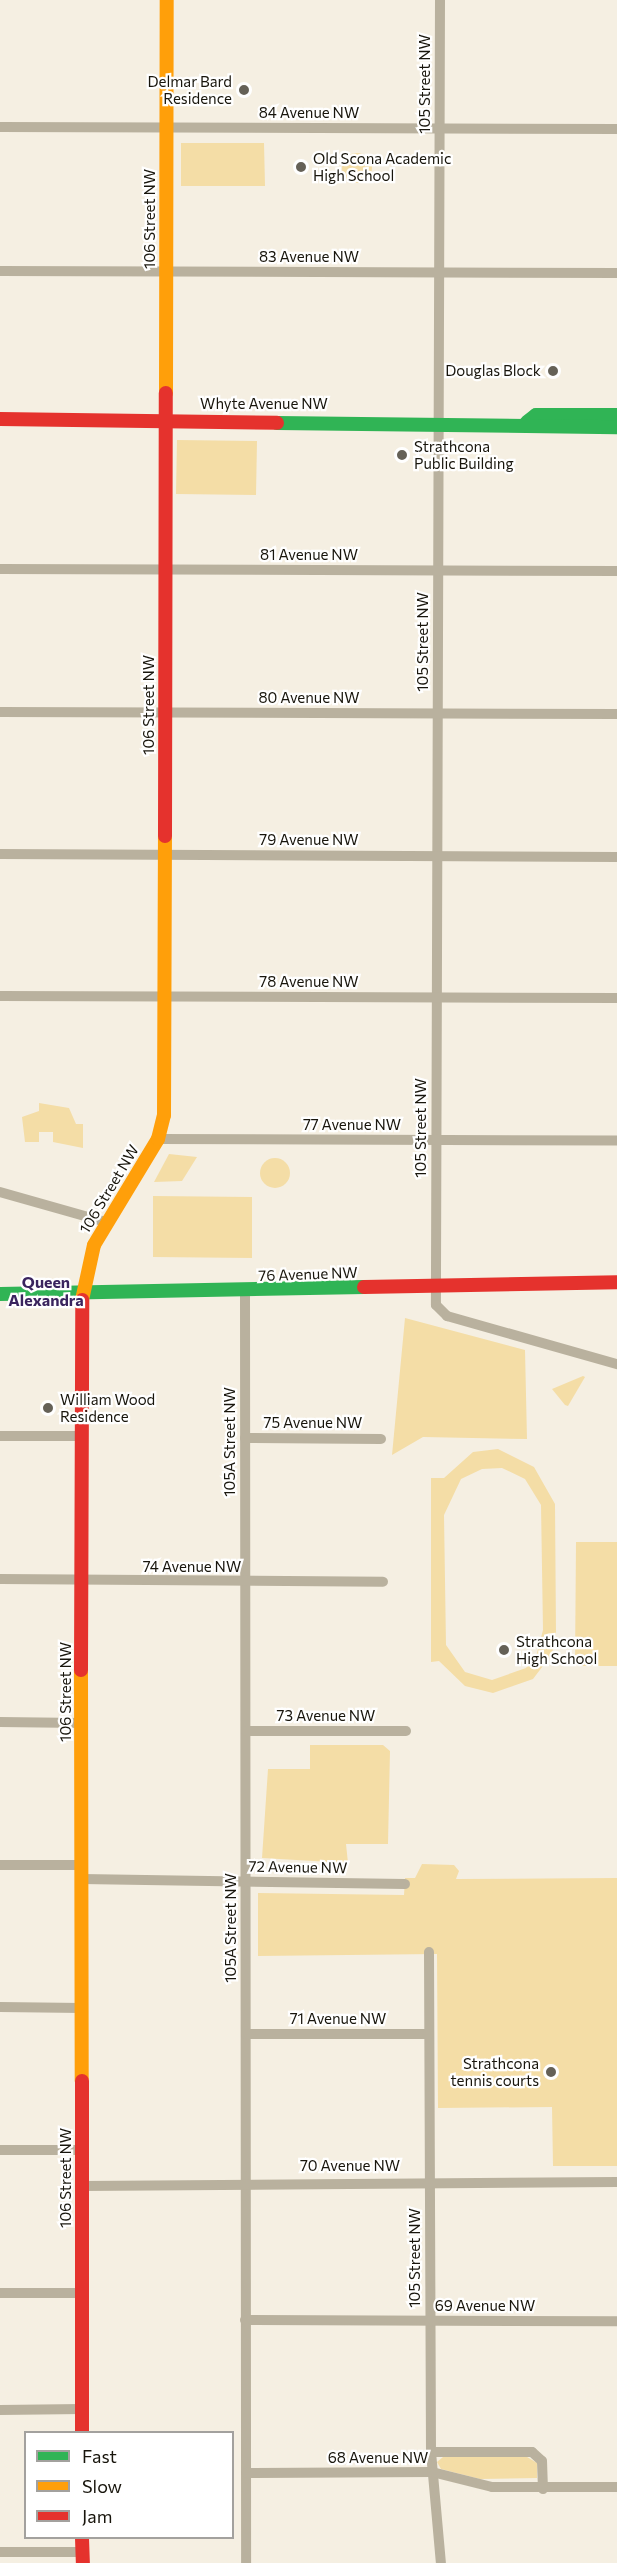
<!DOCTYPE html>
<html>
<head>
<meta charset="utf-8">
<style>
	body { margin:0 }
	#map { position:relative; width:617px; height:2563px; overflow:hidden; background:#f5efe2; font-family:Commissioner,sans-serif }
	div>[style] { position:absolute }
	.green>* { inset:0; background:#f4dda6 }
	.round { border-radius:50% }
	.street>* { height:10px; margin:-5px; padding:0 5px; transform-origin:5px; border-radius:5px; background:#b9b19e }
	.fast>* { height:14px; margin:-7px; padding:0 7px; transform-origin:7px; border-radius:7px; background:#30b455 }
	.slow>* { height:14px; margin:-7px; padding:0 7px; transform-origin:7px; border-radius:7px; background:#ff9f0a }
	.jam>* { height:14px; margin:-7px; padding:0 7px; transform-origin:7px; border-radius:7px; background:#e5322d }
	.dots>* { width:16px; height:16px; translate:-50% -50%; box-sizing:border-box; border:3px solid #fff; border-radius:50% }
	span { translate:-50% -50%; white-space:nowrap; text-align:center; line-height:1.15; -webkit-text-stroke:4.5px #fff; paint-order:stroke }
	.poi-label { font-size:15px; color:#18150c }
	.right { translate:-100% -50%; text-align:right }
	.left { translate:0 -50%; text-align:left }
	.street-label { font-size:15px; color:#18150c }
	.neighbourhood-label { font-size:16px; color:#3a245e; font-weight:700 }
	.legend { position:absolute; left:24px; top:2431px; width:210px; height:108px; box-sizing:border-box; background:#fff; border:2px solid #a3a19e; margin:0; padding:8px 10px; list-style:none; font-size:18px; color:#18150c }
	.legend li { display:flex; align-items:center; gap:12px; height:30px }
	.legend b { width:30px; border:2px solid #a3a19e }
</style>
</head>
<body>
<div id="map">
	<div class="green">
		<i style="clip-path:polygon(181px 143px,264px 143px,265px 186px,181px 186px)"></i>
		<i class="round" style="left:342px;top:153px;width:30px;height:30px"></i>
		<i style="clip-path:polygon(177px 440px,257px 441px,256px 495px,176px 494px)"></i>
		<i style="clip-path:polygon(39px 1103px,69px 1108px,76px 1124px,83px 1124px,83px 1148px,53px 1142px,53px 1132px,39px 1132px,39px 1142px,25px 1142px,22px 1117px,39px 1111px)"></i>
		<i style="clip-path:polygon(169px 1154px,197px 1157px,182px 1181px,154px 1182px)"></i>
		<i class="round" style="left:260px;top:1158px;width:30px;height:30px"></i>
		<i style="clip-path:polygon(153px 1196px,252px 1197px,252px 1258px,153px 1257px)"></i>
		<i style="clip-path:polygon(405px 1318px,525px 1350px,527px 1439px,423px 1437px,392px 1455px)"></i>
		<i style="clip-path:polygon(583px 1376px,585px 1377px,568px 1406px,565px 1405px,552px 1389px)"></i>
		<i style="clip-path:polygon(evenodd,498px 1449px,534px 1467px,555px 1504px,556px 1633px,552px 1654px,533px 1679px,493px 1693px,465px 1686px,439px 1661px,431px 1662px,431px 1478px,444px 1478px,473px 1452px,498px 1449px,502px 1468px,525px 1479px,541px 1505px,543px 1630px,537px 1653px,526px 1668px,492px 1680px,465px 1672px,446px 1645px,444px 1515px,461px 1479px,482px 1469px,502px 1468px)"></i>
		<i style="clip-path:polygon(576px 1542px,617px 1542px,617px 1666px,575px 1666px)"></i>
		<i style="clip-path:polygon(310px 1745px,383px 1745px,390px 1751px,388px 1844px,346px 1844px,348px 1863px,262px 1858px,268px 1769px,310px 1769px)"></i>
		<i style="clip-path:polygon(422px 1864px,454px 1865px,459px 1871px,456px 1879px,617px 1878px,617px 2166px,553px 2166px,552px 2107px,438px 2108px,437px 1954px,258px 1956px,258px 1893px,404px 1895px,405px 1878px,415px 1878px)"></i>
		<i style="clip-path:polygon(443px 2457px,527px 2457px,537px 2463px,537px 2478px,480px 2479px,441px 2469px,437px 2462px)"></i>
	</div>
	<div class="street">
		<i style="left:440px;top:0;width:1305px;rotate:90.18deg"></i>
		<i style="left:436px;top:1305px;width:16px;rotate:45deg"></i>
		<i style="left:447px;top:1316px;width:177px;rotate:15.8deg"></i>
		<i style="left:0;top:127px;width:617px;rotate:0.19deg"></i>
		<i style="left:0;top:271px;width:617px;rotate:0.19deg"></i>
		<i style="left:0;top:569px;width:617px;rotate:0.19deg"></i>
		<i style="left:0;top:712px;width:617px;rotate:0.19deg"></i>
		<i style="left:0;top:854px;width:617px;rotate:0.28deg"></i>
		<i style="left:0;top:996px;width:617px;rotate:0.19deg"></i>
		<i style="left:158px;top:1139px;width:459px;rotate:0.2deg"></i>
		<i style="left:0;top:1192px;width:110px;rotate:15.8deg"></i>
		<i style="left:245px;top:1292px;width:1271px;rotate:89.95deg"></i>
		<i style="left:0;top:1436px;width:81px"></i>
		<i style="left:245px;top:1438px;width:136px;rotate:0.4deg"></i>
		<i style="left:0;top:1579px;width:383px;rotate:0.4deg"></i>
		<i style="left:0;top:1722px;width:82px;rotate:0.7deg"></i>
		<i style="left:246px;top:1731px;width:160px"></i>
		<i style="left:0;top:1865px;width:82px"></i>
		<i style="left:82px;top:1879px;width:323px;rotate:0.9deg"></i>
		<i style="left:429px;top:1952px;width:500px;rotate:89.77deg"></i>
		<i style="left:431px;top:2452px;width:111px;rotate:84.9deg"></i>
		<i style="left:0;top:2007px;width:82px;rotate:0.7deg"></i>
		<i style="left:246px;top:2034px;width:183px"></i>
		<i style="left:0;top:2150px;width:82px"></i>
		<i style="left:82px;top:2186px;width:535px;rotate:-0.43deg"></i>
		<i style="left:0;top:2293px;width:83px"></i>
		<i style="left:245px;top:2320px;width:372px;rotate:0.2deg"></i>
		<i style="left:0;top:2410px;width:82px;rotate:-0.7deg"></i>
		<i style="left:431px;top:2452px;width:101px"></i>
		<i style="left:532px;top:2452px;width:13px;rotate:42deg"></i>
		<i style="left:542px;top:2461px;width:28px;rotate:88deg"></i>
		<i style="left:246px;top:2473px;width:186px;rotate:-0.3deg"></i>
		<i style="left:432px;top:2472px;width:62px;rotate:14deg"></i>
		<i style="left:492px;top:2487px;width:125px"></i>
		<i style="left:0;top:2552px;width:82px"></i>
	</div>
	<div class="fast">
		<i style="left:527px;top:422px;width:11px;rotate:-38deg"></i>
		<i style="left:536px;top:415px;width:81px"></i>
		<i style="left:277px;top:423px;width:340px;rotate:0.7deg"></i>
		<i style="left:0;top:1294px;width:364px;rotate:-1.1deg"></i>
	</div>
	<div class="slow">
		<i style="left:166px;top:393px;width:393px;rotate:-89.9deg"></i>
		<i style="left:82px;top:1300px;width:56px;rotate:-77.7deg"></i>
		<i style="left:94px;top:1245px;width:124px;rotate:-58.9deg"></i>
		<i style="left:158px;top:1139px;width:25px;rotate:-76deg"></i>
		<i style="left:164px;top:1115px;width:279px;rotate:-89.8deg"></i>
		<i style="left:81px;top:1670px;width:411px;rotate:89.9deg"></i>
	</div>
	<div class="jam">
		<i style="left:0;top:419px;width:277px;rotate:0.8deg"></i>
		<i style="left:165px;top:836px;width:443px;rotate:-89.9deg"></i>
		<i style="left:364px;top:1287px;width:253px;rotate:-1.1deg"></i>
		<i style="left:81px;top:1670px;width:370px;rotate:-89.8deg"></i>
		<i style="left:82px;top:2081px;width:351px;rotate:90deg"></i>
		<i style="left:82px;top:2538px;width:25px;rotate:88deg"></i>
	</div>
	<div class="dots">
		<i style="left:244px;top:90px;background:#656157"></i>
		<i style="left:301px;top:167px;background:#656157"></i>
		<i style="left:553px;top:371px;background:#656157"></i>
		<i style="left:402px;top:455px;background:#656157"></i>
		<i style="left:48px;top:1408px;background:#656157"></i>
		<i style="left:504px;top:1650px;background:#656157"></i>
		<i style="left:551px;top:2072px;background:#656157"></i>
	</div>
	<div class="poi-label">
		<span class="right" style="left:232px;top:90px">Delmar Bard<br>Residence</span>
		<span class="left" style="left:313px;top:167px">Old Scona Academic<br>High School</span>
		<span class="right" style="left:541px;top:371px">Douglas Block</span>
		<span class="left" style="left:414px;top:455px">Strathcona<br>Public Building</span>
		<span class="left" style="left:60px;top:1408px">William Wood<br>Residence</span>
		<span class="left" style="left:516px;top:1650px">Strathcona<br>High School</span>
		<span class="right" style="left:539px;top:2072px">Strathcona<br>tennis courts</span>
	</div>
	<div class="street-label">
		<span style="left:425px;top:84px;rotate:-90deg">105 Street NW</span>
		<span style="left:309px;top:113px">84 Avenue NW</span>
		<span style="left:150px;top:219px;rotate:-90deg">106 Street NW</span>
		<span style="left:309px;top:257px">83 Avenue NW</span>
		<span style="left:264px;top:404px">Whyte Avenue NW</span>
		<span style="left:309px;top:555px">81 Avenue NW</span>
		<span style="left:423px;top:642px;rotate:-90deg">105 Street NW</span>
		<span style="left:309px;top:698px">80 Avenue NW</span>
		<span style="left:149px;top:705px;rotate:-90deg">106 Street NW</span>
		<span style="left:309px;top:840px">79 Avenue NW</span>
		<span style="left:309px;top:982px">78 Avenue NW</span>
		<span style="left:352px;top:1125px">77 Avenue NW</span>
		<span style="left:421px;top:1128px;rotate:-90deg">105 Street NW</span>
		<span style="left:109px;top:1189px;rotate:-59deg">106 Street NW</span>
		<span style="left:308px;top:1274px;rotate:-2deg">76 Avenue NW</span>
		<span style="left:313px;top:1423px">75 Avenue NW</span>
		<span style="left:230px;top:1442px;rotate:-90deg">105A Street NW</span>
		<span style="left:192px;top:1567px">74 Avenue NW</span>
		<span style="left:66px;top:1692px;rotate:-90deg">106 Street NW</span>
		<span style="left:326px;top:1716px">73 Avenue NW</span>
		<span style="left:298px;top:1867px;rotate:1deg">72 Avenue NW</span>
		<span style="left:231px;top:1928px;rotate:-90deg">105A Street NW</span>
		<span style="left:338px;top:2019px">71 Avenue NW</span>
		<span style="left:350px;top:2166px">70 Avenue NW</span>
		<span style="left:66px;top:2178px;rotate:-90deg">106 Street NW</span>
		<span style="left:415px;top:2258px;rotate:-90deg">105 Street NW</span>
		<span style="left:485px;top:2306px">69 Avenue NW</span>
		<span style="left:378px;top:2458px">68 Avenue NW</span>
	</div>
	<div class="neighbourhood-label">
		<span style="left:46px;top:1291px">Queen<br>Alexandra</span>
	</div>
	<ul class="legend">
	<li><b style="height:8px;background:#30b455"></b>Fast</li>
	<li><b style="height:8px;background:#ff9f0a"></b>Slow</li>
	<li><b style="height:8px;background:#e5322d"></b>Jam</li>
	</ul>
</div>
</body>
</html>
